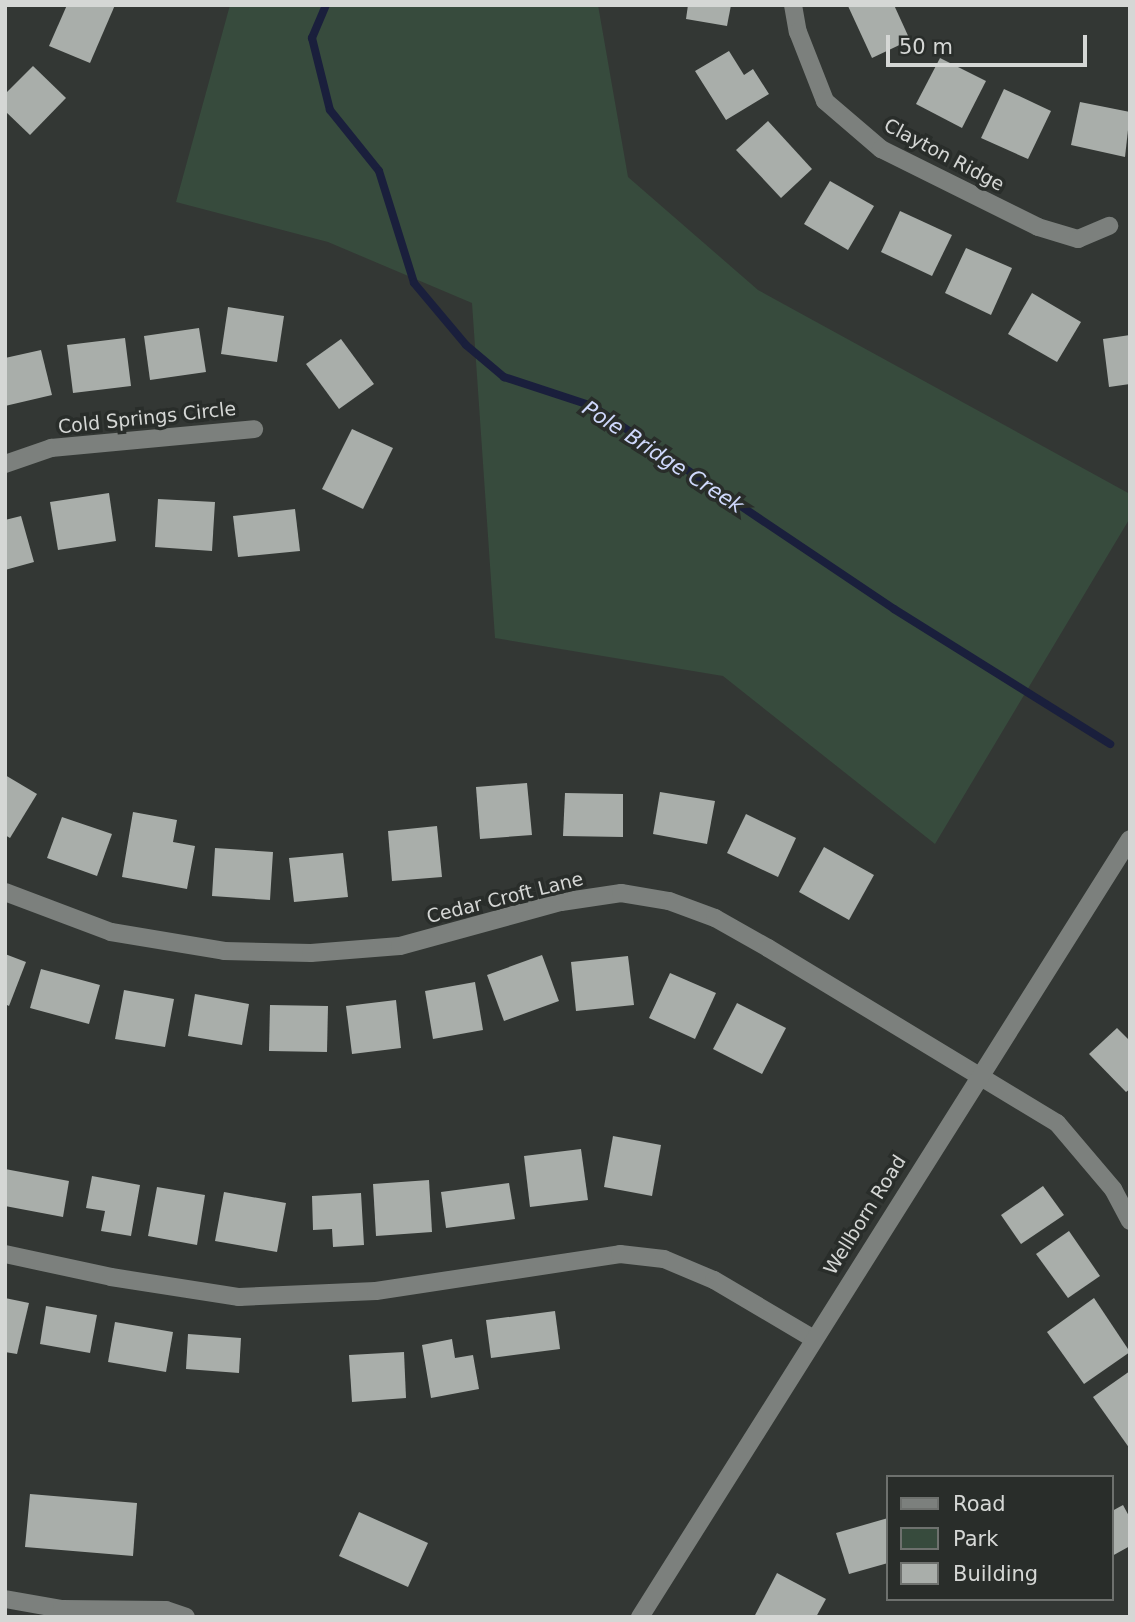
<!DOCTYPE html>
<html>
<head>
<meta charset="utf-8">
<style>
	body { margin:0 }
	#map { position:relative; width:1135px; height:1622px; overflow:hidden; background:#333734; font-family:"DejaVu Sans",sans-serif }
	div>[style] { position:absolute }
	.green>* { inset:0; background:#374b3d }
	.stream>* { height:8px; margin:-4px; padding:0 4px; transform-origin:4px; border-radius:4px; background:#1a1f3c }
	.building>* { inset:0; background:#a9aeaa }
	.minor>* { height:18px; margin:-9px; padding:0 9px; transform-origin:9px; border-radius:9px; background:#7c807d }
	.tertiary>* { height:18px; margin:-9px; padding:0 9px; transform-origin:9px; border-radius:9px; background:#7c807d }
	span { translate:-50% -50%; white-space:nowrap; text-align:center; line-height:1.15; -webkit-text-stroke:7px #292d2a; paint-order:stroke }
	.street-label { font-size:19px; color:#d5d7d5 }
	.water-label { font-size:21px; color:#cfd8fc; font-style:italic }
	.frame { position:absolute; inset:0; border:7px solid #d5d7d5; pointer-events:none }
	.legend { position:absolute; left:886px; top:1475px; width:228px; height:126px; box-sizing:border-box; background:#292d2a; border:2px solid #6e716e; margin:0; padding:9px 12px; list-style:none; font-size:21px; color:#d5d7d5 }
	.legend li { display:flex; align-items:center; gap:14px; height:35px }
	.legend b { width:35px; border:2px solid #6e716e }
	.scale { position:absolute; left:886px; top:35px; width:201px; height:32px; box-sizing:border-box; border:4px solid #d5d7d5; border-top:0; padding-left:9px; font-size:21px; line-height:24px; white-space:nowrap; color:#d5d7d5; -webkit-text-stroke:5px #292d2a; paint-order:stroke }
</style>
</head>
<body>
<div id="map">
	<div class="green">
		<i style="clip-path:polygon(230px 5px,598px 5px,628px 177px,758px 290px,1130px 494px,1130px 518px,935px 844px,723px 676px,495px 638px,472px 303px,328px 242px,176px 202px)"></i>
	</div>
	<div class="stream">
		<i style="left:326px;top:5px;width:36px;rotate:113deg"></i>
		<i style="left:312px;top:38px;width:74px;rotate:76deg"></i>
		<i style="left:330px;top:110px;width:78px;rotate:51.2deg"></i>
		<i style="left:379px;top:171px;width:117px;rotate:72.6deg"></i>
		<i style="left:414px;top:283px;width:81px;rotate:50deg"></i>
		<i style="left:466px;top:345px;width:50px;rotate:40.1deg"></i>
		<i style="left:504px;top:377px;width:93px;rotate:18.2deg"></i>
		<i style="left:592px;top:406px;width:364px;rotate:33.9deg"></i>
		<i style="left:894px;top:609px;width:255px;rotate:32deg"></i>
	</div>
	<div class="building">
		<i style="clip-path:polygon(67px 5px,115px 5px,90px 63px,49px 46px)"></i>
		<i style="clip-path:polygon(688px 5px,731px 5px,727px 26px,686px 19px)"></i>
		<i style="clip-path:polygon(894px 5px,910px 40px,872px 58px,848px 6px)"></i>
		<i style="clip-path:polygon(729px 51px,744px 75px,753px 69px,769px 94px,726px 120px,695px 71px)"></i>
		<i style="clip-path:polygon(940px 58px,986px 81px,962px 128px,916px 104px)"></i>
		<i style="clip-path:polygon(33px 66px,66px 98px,30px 135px,5px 111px,5px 94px)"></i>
		<i style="clip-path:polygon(1004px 89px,1051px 111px,1028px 159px,981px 138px)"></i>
		<i style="clip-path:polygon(1080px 102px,1130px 112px,1125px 157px,1071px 145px)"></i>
		<i style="clip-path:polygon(768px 121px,812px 169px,781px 198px,736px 150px)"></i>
		<i style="clip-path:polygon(830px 181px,874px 206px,848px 250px,804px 224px)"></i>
		<i style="clip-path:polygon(900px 211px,952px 235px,932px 276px,881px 252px)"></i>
		<i style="clip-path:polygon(966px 248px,1012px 268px,991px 315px,945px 293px)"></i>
		<i style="clip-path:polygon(1032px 293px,1081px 322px,1057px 362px,1008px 334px)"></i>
		<i style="clip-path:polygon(228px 307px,284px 316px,277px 362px,221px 354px)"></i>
		<i style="clip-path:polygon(199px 328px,206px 372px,150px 380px,144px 336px)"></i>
		<i style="clip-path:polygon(1130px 335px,1130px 384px,1109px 387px,1103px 339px)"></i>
		<i style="clip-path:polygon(125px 338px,131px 386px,73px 393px,67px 345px)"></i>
		<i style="clip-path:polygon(341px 339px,374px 384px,339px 409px,306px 364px)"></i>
		<i style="clip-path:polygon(41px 350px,52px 395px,5px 406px,5px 358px)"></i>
		<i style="clip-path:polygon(352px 429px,393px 448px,363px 509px,322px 489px)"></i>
		<i style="clip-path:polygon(109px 493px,116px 541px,58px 550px,50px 502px)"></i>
		<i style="clip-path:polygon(158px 499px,215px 502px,212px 551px,155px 547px)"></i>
		<i style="clip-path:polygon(295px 509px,300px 551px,238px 557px,233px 516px)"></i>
		<i style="clip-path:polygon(21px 516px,34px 562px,5px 570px,5px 520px)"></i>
		<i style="clip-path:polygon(5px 775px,37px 794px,10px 838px,5px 835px)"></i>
		<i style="clip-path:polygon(527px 783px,532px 835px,480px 839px,476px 787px)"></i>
		<i style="clip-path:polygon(660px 792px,715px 801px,707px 844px,653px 834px)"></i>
		<i style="clip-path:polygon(565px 793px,623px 794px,623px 837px,563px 836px)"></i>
		<i style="clip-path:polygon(133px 812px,177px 820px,173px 842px,195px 846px,187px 889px,122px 877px)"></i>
		<i style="clip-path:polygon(746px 814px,796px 838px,778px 877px,727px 853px)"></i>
		<i style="clip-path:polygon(62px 817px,112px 834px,97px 876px,47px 858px)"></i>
		<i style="clip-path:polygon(437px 826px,442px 877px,392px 881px,388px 831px)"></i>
		<i style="clip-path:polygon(824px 847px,874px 875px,849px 920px,799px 892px)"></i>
		<i style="clip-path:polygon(215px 848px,273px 852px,270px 900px,212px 896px)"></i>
		<i style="clip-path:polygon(343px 853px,348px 897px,294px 902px,289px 858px)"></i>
		<i style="clip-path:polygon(5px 954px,26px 962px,9px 1006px,5px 1004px)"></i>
		<i style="clip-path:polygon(542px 955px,559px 1001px,504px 1021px,487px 975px)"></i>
		<i style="clip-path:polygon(628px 956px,634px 1005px,576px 1011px,571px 962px)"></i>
		<i style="clip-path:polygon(41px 969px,100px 985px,89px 1024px,30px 1008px)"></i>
		<i style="clip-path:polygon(670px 973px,716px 993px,695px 1039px,649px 1018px)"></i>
		<i style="clip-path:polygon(475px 982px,483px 1030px,433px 1039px,425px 991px)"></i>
		<i style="clip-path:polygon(124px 990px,174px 999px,165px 1047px,115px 1039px)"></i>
		<i style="clip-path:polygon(195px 994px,249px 1004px,242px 1045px,188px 1036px)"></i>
		<i style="clip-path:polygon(396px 1000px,401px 1048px,352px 1054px,346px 1006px)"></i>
		<i style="clip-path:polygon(737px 1003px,786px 1028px,762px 1074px,713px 1049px)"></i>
		<i style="clip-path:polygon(270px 1005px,328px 1006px,327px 1052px,269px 1051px)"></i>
		<i style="clip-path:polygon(1117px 1028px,1130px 1041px,1130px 1089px,1126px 1092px,1089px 1054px)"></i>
		<i style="clip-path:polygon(613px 1136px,661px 1145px,652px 1196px,604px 1187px)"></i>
		<i style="clip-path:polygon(581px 1149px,588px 1200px,530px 1207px,524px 1156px)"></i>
		<i style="clip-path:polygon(5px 1169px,69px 1181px,63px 1217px,5px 1206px)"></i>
		<i style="clip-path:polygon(92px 1176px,140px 1185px,131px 1236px,101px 1231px,105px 1211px,86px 1208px)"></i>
		<i style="clip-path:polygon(429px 1180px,432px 1232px,376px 1236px,373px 1184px)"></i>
		<i style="clip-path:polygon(509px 1183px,515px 1219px,446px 1228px,441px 1192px)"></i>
		<i style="clip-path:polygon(1043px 1186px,1064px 1215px,1021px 1244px,1001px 1215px)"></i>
		<i style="clip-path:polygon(157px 1187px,205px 1195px,197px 1245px,148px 1236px)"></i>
		<i style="clip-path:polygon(224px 1192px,286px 1203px,277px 1252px,215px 1241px)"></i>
		<i style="clip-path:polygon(361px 1193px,364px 1245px,333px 1247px,332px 1229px,313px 1230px,312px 1196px)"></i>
		<i style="clip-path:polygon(1069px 1231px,1100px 1276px,1068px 1298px,1036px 1254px)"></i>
		<i style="clip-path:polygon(5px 1298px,29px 1303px,17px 1354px,5px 1352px)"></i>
		<i style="clip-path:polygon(1094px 1298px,1130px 1352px,1084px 1384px,1047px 1332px)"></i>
		<i style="clip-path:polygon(46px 1306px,97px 1315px,90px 1353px,40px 1344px)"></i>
		<i style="clip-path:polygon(555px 1311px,560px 1349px,491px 1358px,486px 1320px)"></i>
		<i style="clip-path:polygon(115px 1322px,173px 1332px,166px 1372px,108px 1362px)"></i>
		<i style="clip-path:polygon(188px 1334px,241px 1338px,239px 1373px,186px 1369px)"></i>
		<i style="clip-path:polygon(452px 1339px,455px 1358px,473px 1355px,479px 1389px,431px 1398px,422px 1345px)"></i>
		<i style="clip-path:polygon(404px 1352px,406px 1398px,352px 1402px,349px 1355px)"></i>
		<i style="clip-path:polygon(1130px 1371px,1130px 1449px,1093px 1397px)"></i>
		<i style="clip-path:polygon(30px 1494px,137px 1503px,133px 1556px,25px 1547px)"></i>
		<i style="clip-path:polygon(1123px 1505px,1130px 1518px,1130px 1546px,1112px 1556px,1112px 1511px)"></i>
		<i style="clip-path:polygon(359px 1512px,428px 1543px,408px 1587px,339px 1556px)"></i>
		<i style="clip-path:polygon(888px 1518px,888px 1563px,849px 1574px,836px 1533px)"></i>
		<i style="clip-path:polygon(777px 1573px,826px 1599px,816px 1617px,754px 1617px)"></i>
	</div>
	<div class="minor">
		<i style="left:793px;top:5px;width:27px;rotate:80deg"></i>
		<i style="left:798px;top:32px;width:74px;rotate:68.6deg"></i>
		<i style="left:825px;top:101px;width:74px;rotate:40.6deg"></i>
		<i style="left:881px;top:149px;width:175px;rotate:26.4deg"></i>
		<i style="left:1038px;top:227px;width:42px;rotate:16.7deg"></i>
		<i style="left:1078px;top:239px;width:34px;rotate:-23deg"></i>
		<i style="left:5px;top:464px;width:49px;rotate:-19.2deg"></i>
		<i style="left:51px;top:448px;width:204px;rotate:-5.3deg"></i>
		<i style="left:5px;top:892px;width:113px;rotate:20.7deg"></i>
		<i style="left:111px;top:932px;width:115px;rotate:9.5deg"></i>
		<i style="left:224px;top:951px;width:87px;rotate:1.3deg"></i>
		<i style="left:311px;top:953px;width:89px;rotate:-4.5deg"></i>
		<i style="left:400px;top:946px;width:167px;rotate:-15.3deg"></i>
		<i style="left:561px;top:902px;width:61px;rotate:-8.5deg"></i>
		<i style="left:621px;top:893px;width:49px;rotate:9.5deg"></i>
		<i style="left:669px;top:901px;width:49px;rotate:20.3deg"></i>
		<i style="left:715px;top:918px;width:61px;rotate:29.5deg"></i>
		<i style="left:768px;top:948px;width:338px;rotate:31.2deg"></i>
		<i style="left:1057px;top:1123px;width:87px;rotate:49.7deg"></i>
		<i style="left:1113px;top:1189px;width:36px;rotate:62deg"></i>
		<i style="left:5px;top:1254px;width:108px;rotate:12.2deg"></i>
		<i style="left:111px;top:1277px;width:130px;rotate:8.9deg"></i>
		<i style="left:239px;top:1297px;width:137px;rotate:-2.5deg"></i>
		<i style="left:376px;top:1291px;width:247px;rotate:-8.6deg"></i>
		<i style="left:620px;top:1254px;width:44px;rotate:6.5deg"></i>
		<i style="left:664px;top:1259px;width:54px;rotate:22.8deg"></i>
		<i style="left:714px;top:1280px;width:114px;rotate:30.6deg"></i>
		<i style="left:5px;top:1599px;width:58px;rotate:10deg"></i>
		<i style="left:62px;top:1609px;width:104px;rotate:0.6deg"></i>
		<i style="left:166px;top:1610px;width:21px;rotate:19deg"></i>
	</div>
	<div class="tertiary">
		<i style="left:640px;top:1617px;width:919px;rotate:-57.8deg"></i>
	</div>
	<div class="street-label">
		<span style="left:944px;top:155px;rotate:28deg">Clayton Ridge</span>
		<span style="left:147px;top:418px;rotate:-6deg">Cold Springs Circle</span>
		<span style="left:505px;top:898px;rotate:-14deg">Cedar Croft Lane</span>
		<span style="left:865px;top:1215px;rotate:-58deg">Wellborn Road</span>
	</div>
	<div class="water-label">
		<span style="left:663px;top:457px;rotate:33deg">Pole Bridge Creek</span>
	</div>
	<div class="frame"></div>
	<ul class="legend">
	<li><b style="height:9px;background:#7c807d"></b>Road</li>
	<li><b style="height:19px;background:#374b3d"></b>Park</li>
	<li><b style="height:19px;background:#a9aeaa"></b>Building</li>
	</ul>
	<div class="scale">50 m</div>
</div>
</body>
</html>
